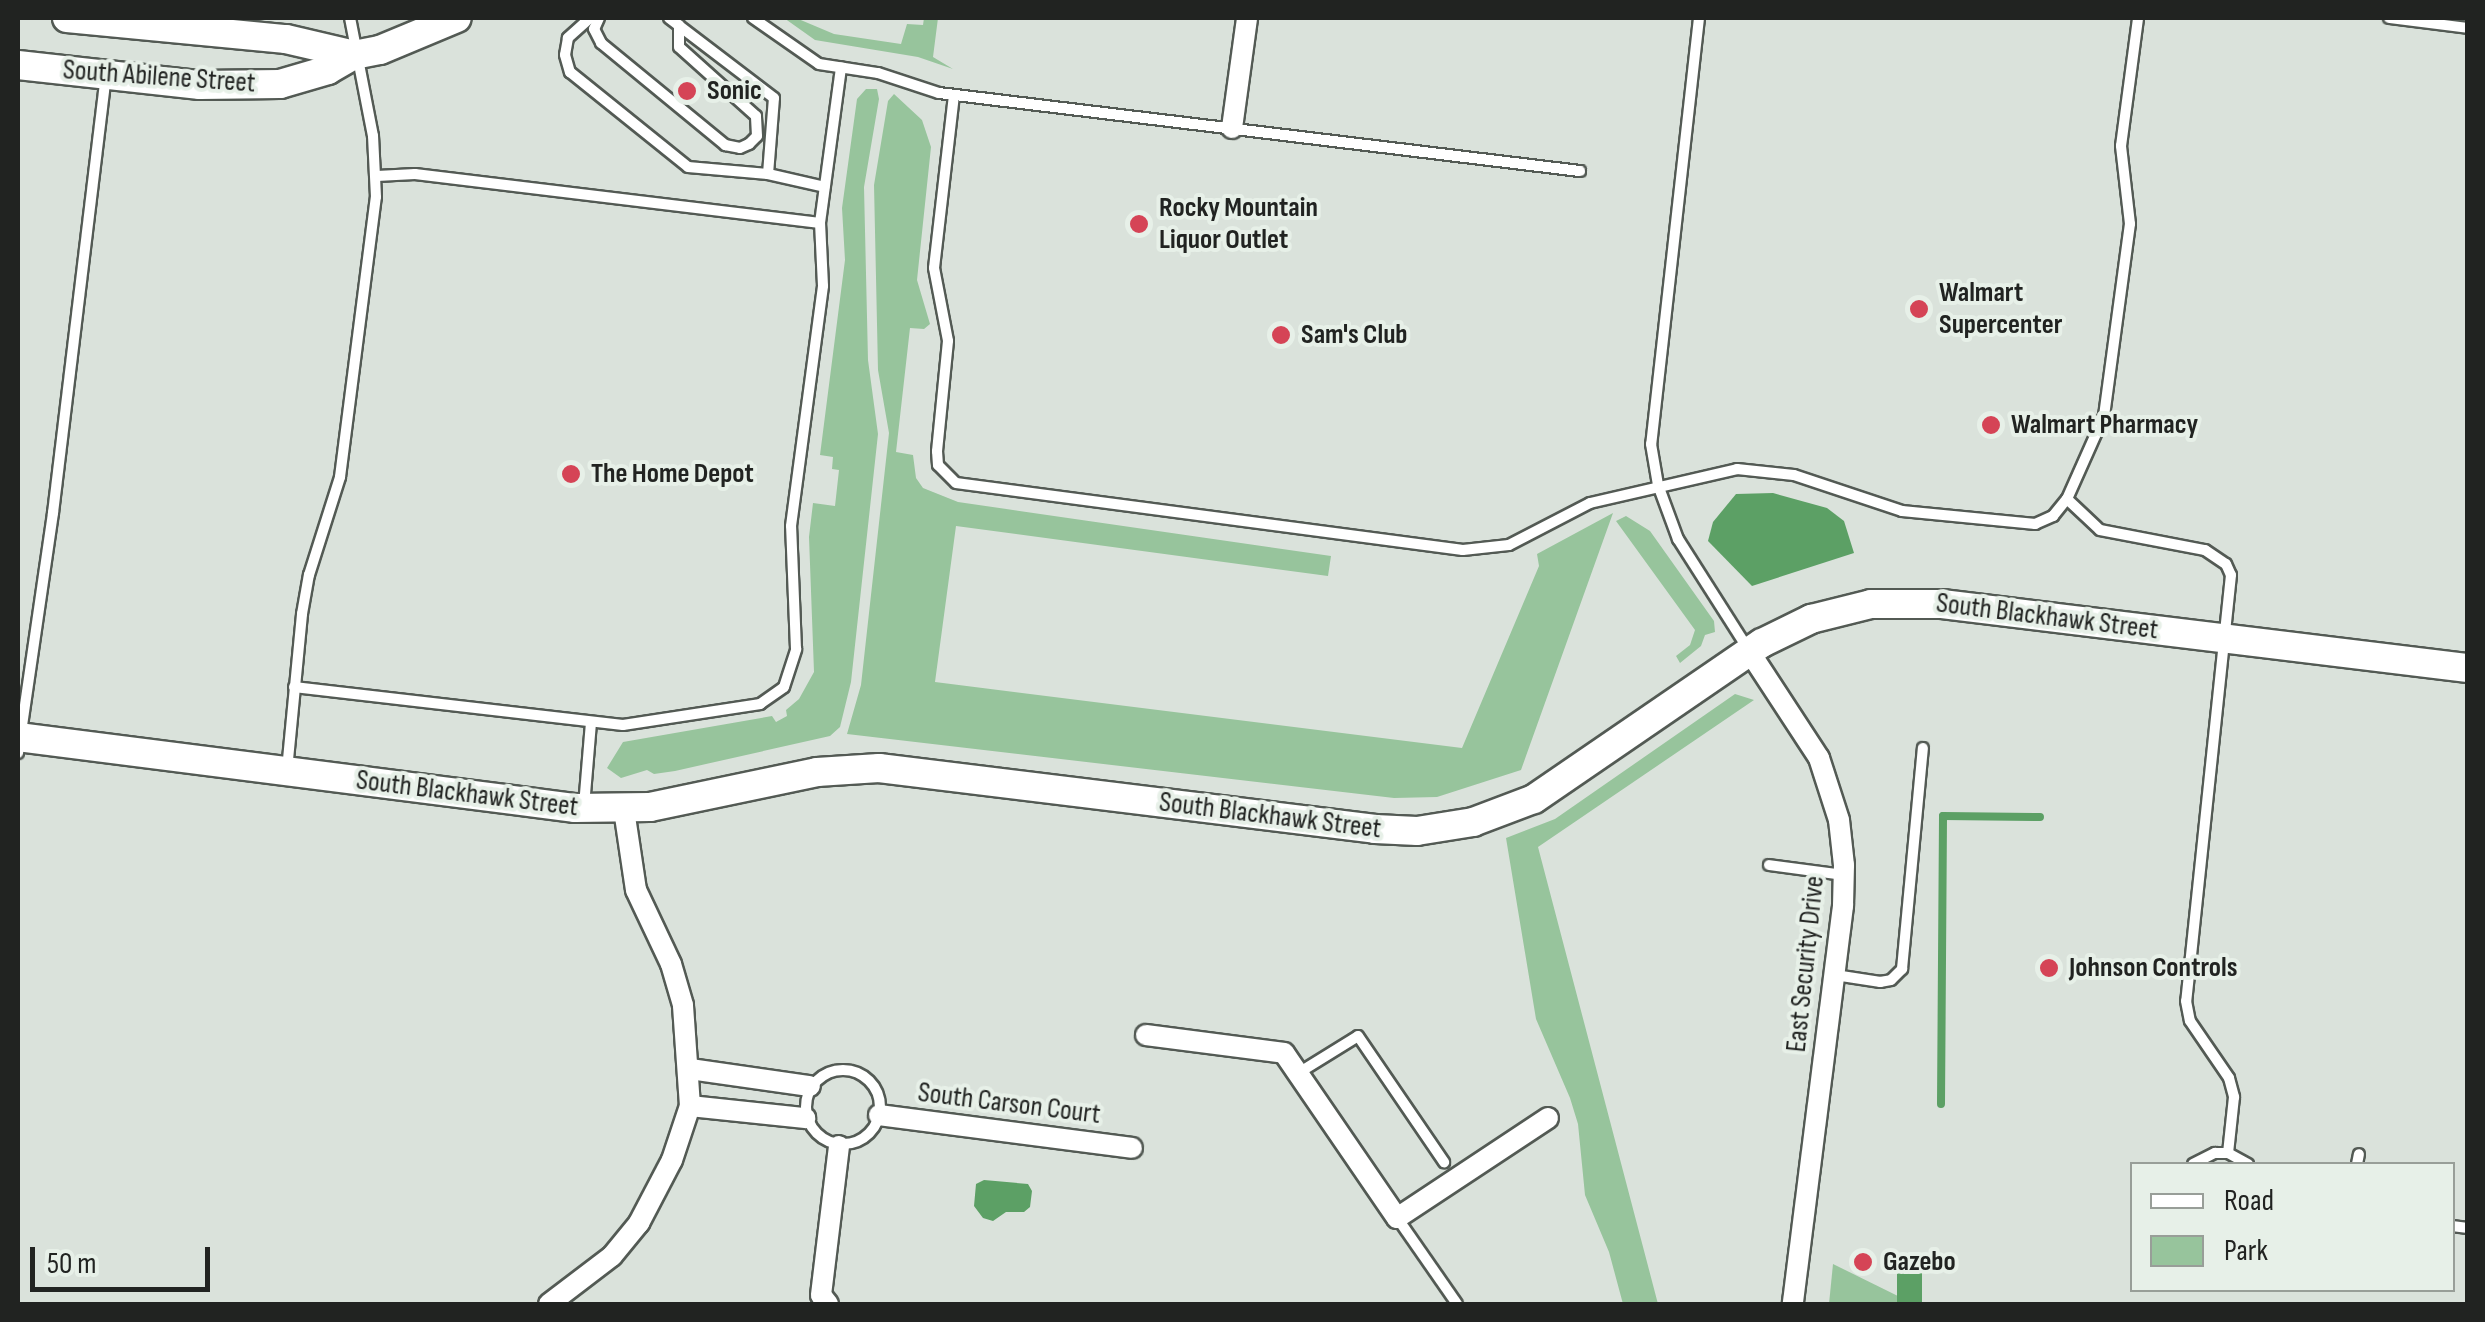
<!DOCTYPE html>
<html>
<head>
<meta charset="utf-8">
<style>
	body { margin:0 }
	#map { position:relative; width:2485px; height:1322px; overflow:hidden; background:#dae2db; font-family:"Sofia Sans Condensed",sans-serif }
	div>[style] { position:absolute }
	.green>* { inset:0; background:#97c49c }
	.water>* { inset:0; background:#5ca065 }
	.stream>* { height:8px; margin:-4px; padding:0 4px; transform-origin:4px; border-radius:4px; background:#5ca065 }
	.canal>* { height:25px; margin:-12.5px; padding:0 12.5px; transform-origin:12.5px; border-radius:12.5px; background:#5ca065 }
	.roads { filter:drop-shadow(2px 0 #535a54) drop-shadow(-2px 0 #535a54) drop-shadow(0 2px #535a54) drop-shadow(0 -2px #535a54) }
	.lane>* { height:10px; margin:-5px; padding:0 5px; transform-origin:5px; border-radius:5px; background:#fff }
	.lane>.ring { margin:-5px; padding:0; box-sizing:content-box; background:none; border:10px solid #fff; border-radius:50% }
	.street>* { height:20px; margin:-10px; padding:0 10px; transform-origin:10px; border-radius:10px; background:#fff }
	.secondary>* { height:28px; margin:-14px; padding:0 14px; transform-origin:14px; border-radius:14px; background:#fff }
	.dots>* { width:28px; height:28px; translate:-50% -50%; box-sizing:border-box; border:5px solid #e7f0e8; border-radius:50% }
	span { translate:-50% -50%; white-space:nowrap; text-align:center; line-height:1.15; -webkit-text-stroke:8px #e7f0e8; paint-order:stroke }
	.street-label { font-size:28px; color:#212321 }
	.poi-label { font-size:28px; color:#212321; font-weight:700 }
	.left { translate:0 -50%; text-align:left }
	.frame { position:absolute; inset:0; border:20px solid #212321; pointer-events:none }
	.legend { position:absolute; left:2130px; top:1162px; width:325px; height:130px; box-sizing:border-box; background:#e7f0e8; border:2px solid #989e98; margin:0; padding:12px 18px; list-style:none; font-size:30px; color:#212321 }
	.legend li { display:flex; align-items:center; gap:20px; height:50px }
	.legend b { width:50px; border:2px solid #989e98 }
	.scale { position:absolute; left:30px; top:1247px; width:180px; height:45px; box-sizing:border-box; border:5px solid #212321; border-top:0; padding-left:12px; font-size:30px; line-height:35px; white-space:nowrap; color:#212321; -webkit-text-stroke:8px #e7f0e8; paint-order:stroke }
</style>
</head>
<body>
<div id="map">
	<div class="green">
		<i style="clip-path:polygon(784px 18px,796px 18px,834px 34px,901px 44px,907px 24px,923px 25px,924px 18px,938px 18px,933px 57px,953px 69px,918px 57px,815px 40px)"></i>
		<i style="clip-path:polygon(866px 89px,877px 89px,879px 99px,864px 187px,868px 360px,878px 434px,851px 682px,840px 727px,830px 736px,675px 771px,654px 774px,647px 770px,621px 778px,607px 768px,623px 742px,772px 716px,776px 722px,787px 716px,786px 710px,799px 699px,814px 672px,809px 537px,813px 503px,835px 506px,839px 470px,832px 469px,833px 457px,820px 455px,845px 260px,842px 208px,857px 99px)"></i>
		<i style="clip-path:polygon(894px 94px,922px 120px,931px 147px,917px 280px,930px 324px,924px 329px,910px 328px,896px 452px,913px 455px,916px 478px,923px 488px,958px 502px,1331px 556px,1328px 576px,956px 526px,935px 682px,1462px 748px,1539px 566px,1537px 554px,1613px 513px,1521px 770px,1437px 797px,1394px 798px,847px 734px,861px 685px,889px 433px,878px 370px,874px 185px,888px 101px)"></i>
		<i style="clip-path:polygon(1626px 516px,1650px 531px,1714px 621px,1715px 632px,1705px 635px,1701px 646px,1680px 663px,1676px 656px,1690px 645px,1695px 630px,1616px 521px)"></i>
		<i style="clip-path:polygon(1735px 694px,1754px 700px,1538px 847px,1658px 1304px,1623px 1304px,1609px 1252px,1585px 1195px,1578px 1124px,1570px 1098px,1536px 1019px,1506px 838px,1555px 819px)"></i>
		<i style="clip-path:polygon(1833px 1264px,1904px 1299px,1904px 1304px,1829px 1304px)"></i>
	</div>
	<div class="water">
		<i style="clip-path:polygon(1773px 493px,1827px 508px,1844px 521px,1854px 553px,1752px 586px,1708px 541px,1713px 522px,1736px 494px)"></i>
		<i style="clip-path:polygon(984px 1180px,1028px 1184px,1032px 1191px,1030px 1207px,1024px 1212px,1006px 1212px,993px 1221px,983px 1218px,974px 1206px,976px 1184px)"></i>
	</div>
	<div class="stream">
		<i style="left:1941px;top:1104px;width:288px;rotate:-89.6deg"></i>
		<i style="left:1943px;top:816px;width:97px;rotate:0.6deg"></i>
	</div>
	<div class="canal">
		<i style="left:1909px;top:1304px;width:32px;rotate:-90deg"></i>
	</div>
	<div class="roads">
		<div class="lane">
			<i style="left:590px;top:18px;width:30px;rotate:138deg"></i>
			<i style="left:568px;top:38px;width:17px;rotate:100deg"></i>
			<i style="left:565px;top:55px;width:18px;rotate:74deg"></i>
			<i style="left:570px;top:72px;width:151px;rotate:38.8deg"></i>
			<i style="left:688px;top:167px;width:80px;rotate:5deg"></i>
			<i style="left:768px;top:174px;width:76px;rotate:-85.5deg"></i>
			<i style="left:774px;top:98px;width:132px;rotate:-142.7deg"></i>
			<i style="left:599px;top:18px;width:12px;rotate:114deg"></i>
			<i style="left:594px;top:29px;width:16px;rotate:63deg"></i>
			<i style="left:601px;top:43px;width:161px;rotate:39.4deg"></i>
			<i style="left:725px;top:145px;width:15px;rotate:11deg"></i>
			<i style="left:740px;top:148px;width:10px;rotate:-24deg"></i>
			<i style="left:749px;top:144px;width:11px;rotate:-45deg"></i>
			<i style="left:757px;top:136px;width:20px;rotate:-93deg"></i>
			<i style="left:756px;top:116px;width:103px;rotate:-138.1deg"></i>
			<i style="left:679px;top:47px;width:22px;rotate:-90deg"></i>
			<i style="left:753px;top:18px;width:80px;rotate:34.9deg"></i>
			<i style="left:819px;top:64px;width:60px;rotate:8.7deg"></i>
			<i style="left:878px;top:73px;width:64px;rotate:18.2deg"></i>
			<i style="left:939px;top:93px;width:646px;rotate:6.94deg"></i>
			<i style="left:1699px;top:18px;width:429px;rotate:96.4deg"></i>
			<i style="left:1651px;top:444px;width:42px;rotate:80.3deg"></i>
			<i style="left:1658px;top:485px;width:58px;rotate:69.7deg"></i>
			<i style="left:1678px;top:539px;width:130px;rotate:57.5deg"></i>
			<i style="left:2389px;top:18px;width:80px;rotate:7.2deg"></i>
			<i style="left:954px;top:95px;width:174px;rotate:96.6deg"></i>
			<i style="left:934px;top:268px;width:74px;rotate:79.1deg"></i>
			<i style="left:948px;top:341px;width:111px;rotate:95.7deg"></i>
			<i style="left:937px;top:451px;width:14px;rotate:86deg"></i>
			<i style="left:938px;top:465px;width:25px;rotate:45deg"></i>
			<i style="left:956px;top:483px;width:511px;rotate:7.53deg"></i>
			<i style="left:1463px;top:550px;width:46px;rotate:-6.2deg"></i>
			<i style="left:1509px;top:545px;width:91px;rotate:-27.4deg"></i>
			<i style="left:1590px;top:503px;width:151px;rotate:-13deg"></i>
			<i style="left:1737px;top:469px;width:57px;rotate:6deg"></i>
			<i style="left:1794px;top:475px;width:114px;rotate:18.4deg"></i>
			<i style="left:1902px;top:511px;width:134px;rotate:5.6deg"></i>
			<i style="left:2035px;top:524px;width:20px;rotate:-24deg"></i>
			<i style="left:2053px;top:516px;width:22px;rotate:-51deg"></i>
			<i style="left:2067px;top:499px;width:91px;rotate:-66deg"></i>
			<i style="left:2104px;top:416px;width:194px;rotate:-82.3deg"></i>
			<i style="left:2130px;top:224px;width:79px;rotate:-96.6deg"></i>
			<i style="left:2121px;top:146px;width:129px;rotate:-82.4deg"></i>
			<i style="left:768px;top:174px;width:58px;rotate:12.8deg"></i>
			<i style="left:377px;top:176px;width:38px;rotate:-3deg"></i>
			<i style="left:415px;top:174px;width:408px;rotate:6.9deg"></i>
			<i style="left:2067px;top:499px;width:45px;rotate:43.2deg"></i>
			<i style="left:2100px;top:530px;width:107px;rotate:10.8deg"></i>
			<i style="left:2205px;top:550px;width:25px;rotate:34deg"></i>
			<i style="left:2226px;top:564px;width:12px;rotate:66deg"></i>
			<i style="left:2231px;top:575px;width:428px;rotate:96deg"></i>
			<i style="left:2186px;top:1001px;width:20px;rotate:79deg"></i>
			<i style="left:2190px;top:1021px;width:69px;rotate:55.6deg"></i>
			<i style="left:2229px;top:1078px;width:20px;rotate:75deg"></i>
			<i style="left:2234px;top:1097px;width:56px;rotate:96.1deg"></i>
			<i style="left:294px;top:687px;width:331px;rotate:6.6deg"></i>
			<i style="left:623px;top:725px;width:139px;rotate:-8.7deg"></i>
			<i style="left:760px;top:704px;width:29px;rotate:-35deg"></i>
			<i style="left:784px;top:687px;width:40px;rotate:-72deg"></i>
			<i style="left:796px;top:649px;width:123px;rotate:-92.3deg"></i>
			<i style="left:791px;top:526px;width:242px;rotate:-82.4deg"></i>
			<i style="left:823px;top:286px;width:63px;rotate:-92.7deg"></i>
			<i style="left:820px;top:223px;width:157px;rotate:-82.3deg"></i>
			<i style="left:18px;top:753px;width:243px;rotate:-81.7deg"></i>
			<i style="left:53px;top:513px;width:440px;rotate:-83.1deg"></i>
			<i style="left:287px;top:770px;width:157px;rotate:-84.5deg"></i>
			<i style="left:302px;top:614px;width:40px;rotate:-80deg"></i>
			<i style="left:309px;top:575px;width:103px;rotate:-72.4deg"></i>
			<i style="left:340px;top:477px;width:282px;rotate:-82.7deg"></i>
			<i style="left:376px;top:197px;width:61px;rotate:-92.8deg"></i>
			<i style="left:373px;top:136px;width:120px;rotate:-101deg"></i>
			<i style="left:584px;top:806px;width:83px;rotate:-85.2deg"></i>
			<i style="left:1769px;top:865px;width:76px;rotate:7.6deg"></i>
			<i style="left:1835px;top:975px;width:46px;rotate:8.8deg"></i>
			<i style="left:1880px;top:982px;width:11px;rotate:-10deg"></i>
			<i style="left:1891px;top:980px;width:16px;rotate:-45deg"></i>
			<i style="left:1902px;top:969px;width:222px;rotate:-84.6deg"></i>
			<i class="ring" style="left:806px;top:1070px;width:64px;height:64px"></i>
			<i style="left:1300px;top:1072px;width:68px;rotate:-31.8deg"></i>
			<i style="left:1358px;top:1036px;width:153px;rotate:55.7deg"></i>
			<i style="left:2193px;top:1164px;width:25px;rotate:-27deg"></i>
			<i style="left:2215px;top:1153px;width:13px"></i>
			<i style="left:2228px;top:1153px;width:23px;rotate:29deg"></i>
			<i style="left:2357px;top:1164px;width:10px;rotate:-79deg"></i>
			<i style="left:1398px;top:1219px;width:103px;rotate:55.2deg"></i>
			<i style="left:2452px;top:1226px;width:16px;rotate:7deg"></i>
		</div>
		<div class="street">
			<i style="left:1232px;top:128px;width:111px;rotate:-82.2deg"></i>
			<i style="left:1749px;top:651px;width:128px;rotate:56.8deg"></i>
			<i style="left:1819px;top:758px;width:65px;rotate:72.1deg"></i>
			<i style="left:1839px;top:820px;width:45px;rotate:83.7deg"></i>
			<i style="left:1844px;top:865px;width:41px;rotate:91.4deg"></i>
			<i style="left:1843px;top:906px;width:401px;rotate:97.2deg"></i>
			<i style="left:1146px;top:1035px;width:139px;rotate:7.4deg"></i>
			<i style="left:1284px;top:1053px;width:200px;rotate:55.6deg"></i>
			<i style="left:1397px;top:1218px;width:181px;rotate:-33.5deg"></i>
			<i style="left:690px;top:1069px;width:121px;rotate:8.1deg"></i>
			<i style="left:690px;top:1106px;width:116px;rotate:6deg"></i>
			<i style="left:879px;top:1115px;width:255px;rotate:7.4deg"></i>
			<i style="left:549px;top:1304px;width:79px;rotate:-37.3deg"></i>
			<i style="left:612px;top:1256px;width:43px;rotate:-50.7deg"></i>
			<i style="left:639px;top:1223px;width:71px;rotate:-62.4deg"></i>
			<i style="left:672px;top:1160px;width:57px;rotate:-71.6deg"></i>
			<i style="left:690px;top:1106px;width:101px;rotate:-94deg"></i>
			<i style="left:683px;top:1005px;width:43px;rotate:-106.3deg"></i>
			<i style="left:671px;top:964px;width:82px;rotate:-115.3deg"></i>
			<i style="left:636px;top:890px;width:81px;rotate:-98.5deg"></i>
			<i style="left:828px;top:1304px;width:11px;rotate:-128deg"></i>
			<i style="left:821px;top:1295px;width:150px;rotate:-83.1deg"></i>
		</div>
		<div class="secondary">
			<i style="left:67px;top:18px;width:220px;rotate:5.5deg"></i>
			<i style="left:286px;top:39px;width:70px;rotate:13.2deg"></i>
			<i style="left:18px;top:65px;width:183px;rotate:6.3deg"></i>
			<i style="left:200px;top:85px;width:80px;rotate:-0.7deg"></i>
			<i style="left:280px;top:84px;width:50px;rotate:-16.3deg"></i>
			<i style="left:328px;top:70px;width:30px;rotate:-30deg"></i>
			<i style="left:354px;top:55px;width:26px;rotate:-11deg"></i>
			<i style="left:380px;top:50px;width:83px;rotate:-22.6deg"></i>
			<i style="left:18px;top:737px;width:562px;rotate:7.26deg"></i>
			<i style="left:575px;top:808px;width:75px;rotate:-0.8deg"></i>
			<i style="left:650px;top:807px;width:171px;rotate:-11.8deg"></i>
			<i style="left:817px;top:772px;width:62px;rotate:-3.7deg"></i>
			<i style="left:879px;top:768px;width:500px;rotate:7deg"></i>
			<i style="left:1375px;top:829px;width:42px;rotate:2.7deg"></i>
			<i style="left:1417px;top:831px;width:57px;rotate:-9.1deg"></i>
			<i style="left:1473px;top:822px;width:65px;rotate:-20.7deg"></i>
			<i style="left:1534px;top:799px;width:276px;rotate:-34.4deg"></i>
			<i style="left:1762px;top:643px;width:55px;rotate:-26.1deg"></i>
			<i style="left:1811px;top:619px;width:62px;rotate:-14deg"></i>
			<i style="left:1871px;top:604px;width:71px"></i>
			<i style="left:1942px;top:604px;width:530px;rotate:6.94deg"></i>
		</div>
	</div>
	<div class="dots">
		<i style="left:687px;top:91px;background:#d54456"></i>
		<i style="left:1139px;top:224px;background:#d54456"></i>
		<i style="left:1919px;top:309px;background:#d54456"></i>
		<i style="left:1281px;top:335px;background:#d54456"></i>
		<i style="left:1991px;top:425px;background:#d54456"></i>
		<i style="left:571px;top:474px;background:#d54456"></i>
		<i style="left:2049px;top:968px;background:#d54456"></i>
		<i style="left:1863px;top:1262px;background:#d54456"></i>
	</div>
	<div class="street-label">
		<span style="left:159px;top:77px;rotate:4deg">South Abilene Street</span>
		<span style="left:2047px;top:617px;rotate:7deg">South Blackhawk Street</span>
		<span style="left:467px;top:794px;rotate:7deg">South Blackhawk Street</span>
		<span style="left:1270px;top:816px;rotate:7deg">South Blackhawk Street</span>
		<span style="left:1806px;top:964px;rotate:-84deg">East Security Drive</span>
		<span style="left:1009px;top:1104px;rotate:7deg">South Carson Court</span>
	</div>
	<div class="poi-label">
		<span class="left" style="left:707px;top:91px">Sonic</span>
		<span class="left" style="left:1159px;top:224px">Rocky Mountain<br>Liquor Outlet</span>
		<span class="left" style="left:1939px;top:309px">Walmart<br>Supercenter</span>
		<span class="left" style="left:1301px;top:335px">Sam's Club</span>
		<span class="left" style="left:2011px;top:425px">Walmart Pharmacy</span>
		<span class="left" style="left:591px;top:474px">The Home Depot</span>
		<span class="left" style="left:2069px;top:968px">Johnson Controls</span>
		<span class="left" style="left:1883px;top:1262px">Gazebo</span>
	</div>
	<div class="frame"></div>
	<ul class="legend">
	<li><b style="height:12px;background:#fff"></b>Road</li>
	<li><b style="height:28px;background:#97c49c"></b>Park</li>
	</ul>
	<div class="scale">50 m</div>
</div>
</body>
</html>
